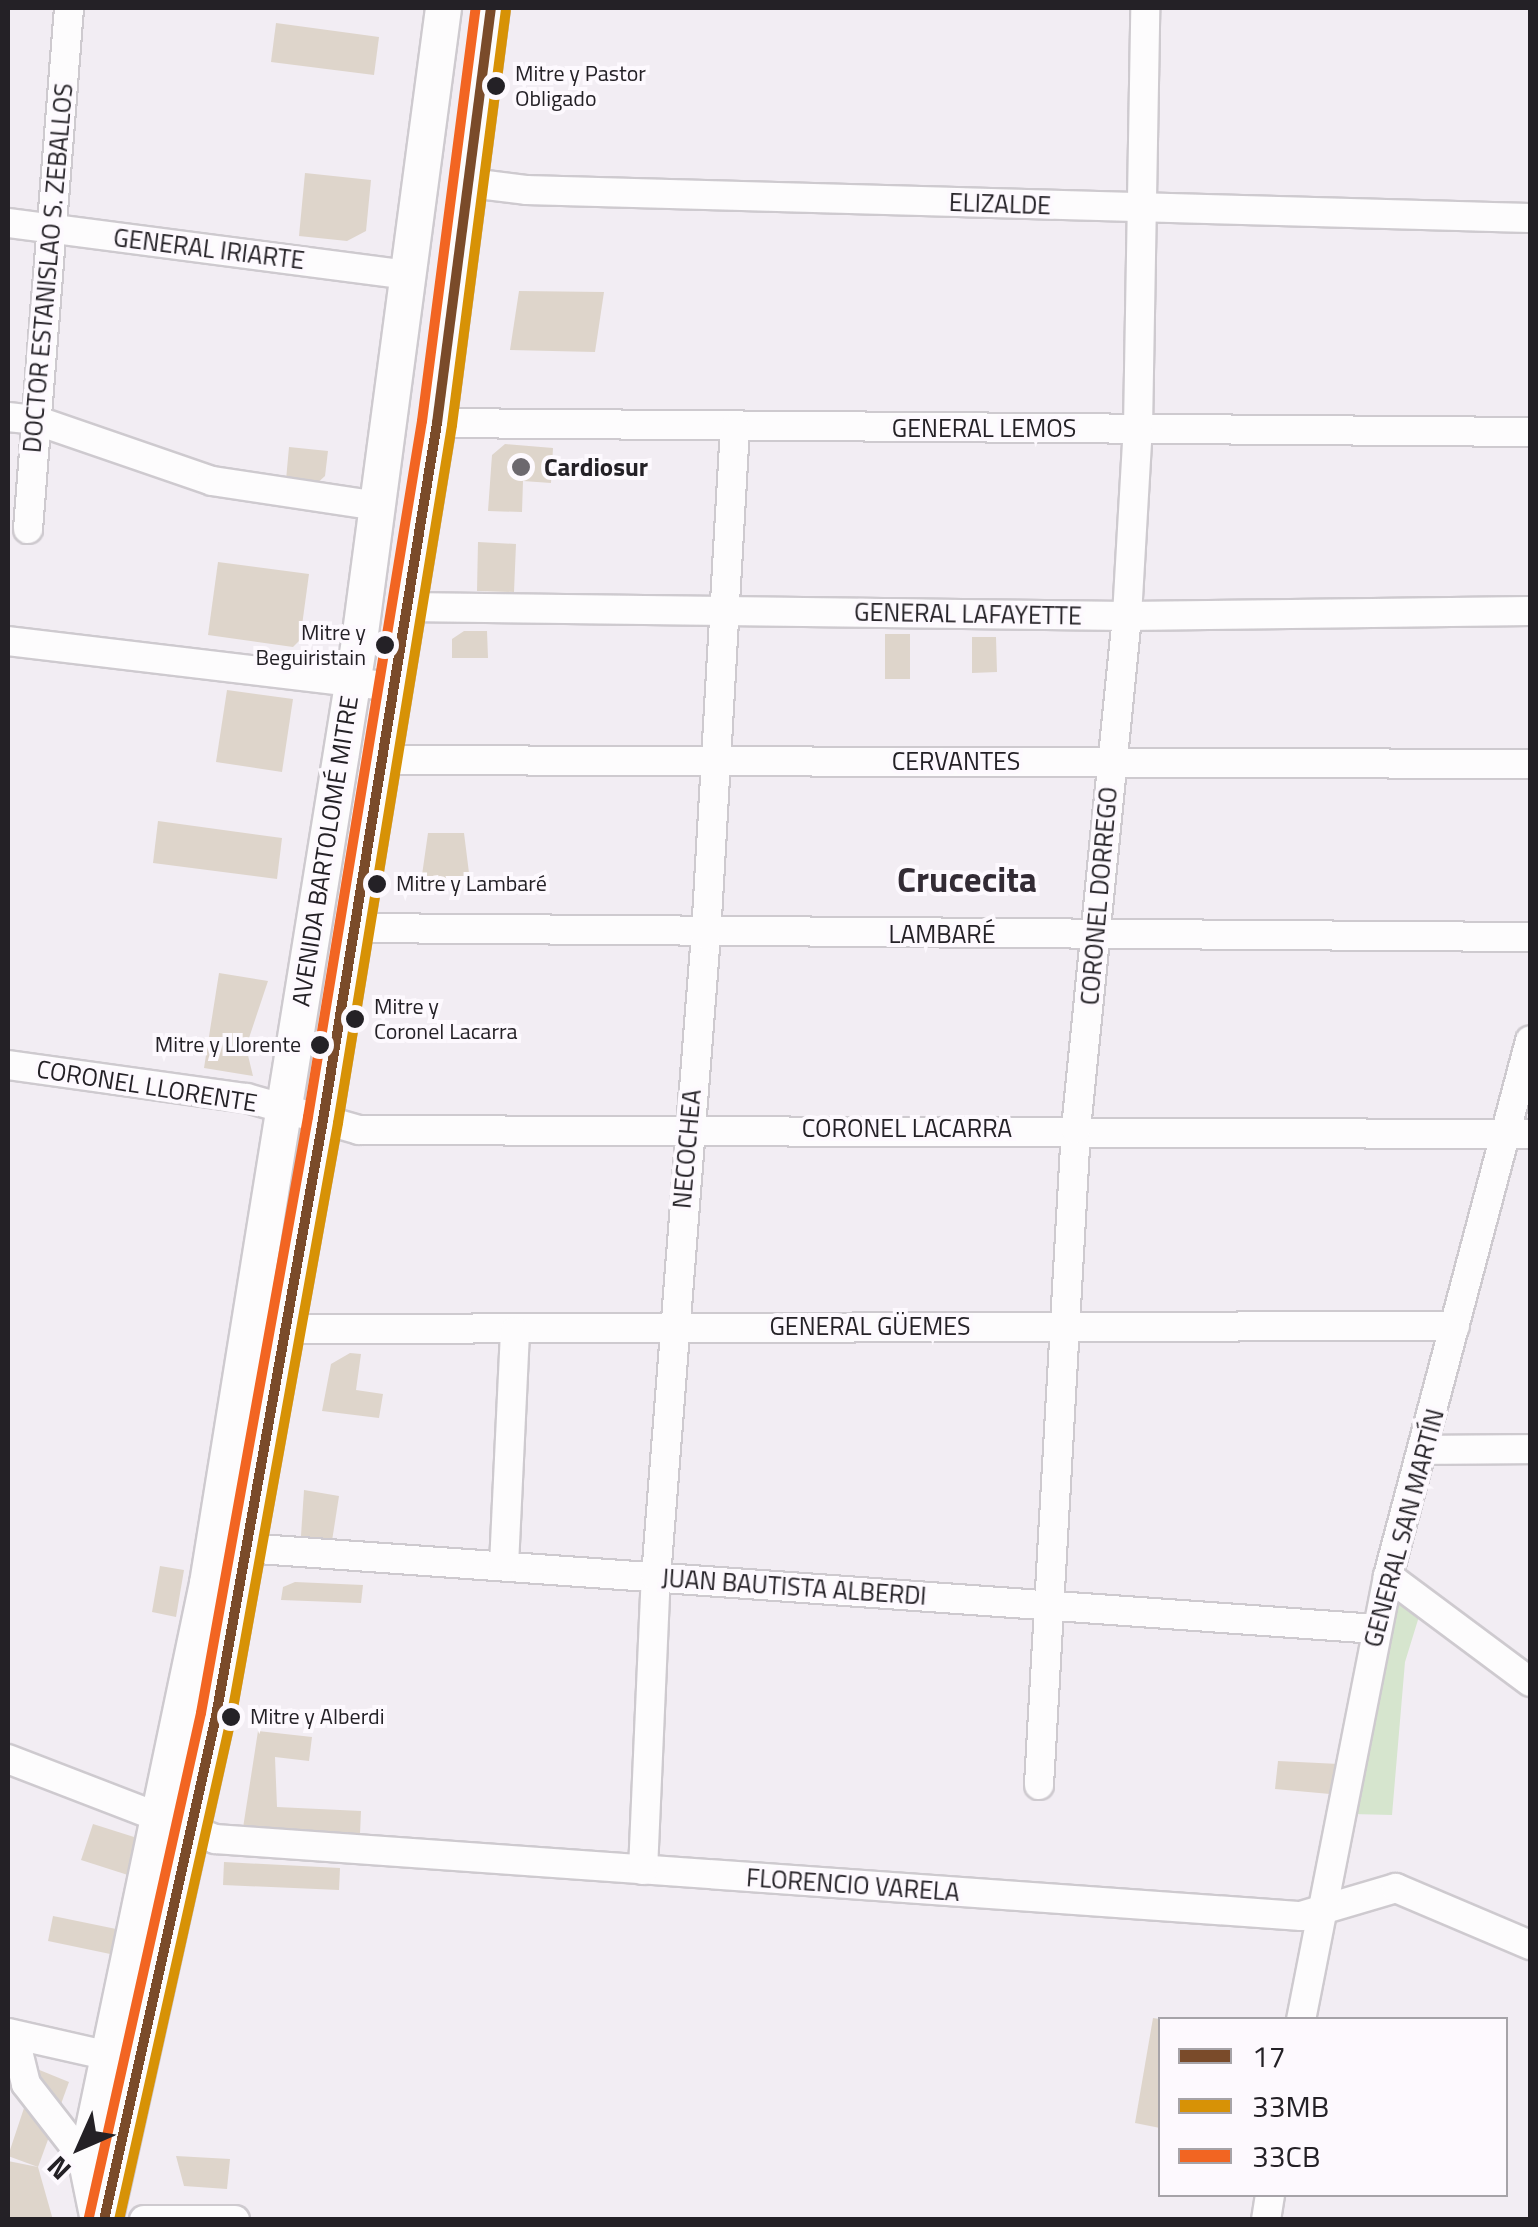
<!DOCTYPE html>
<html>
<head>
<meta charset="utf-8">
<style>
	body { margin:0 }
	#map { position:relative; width:1538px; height:2227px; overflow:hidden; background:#f2edf3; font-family:"Titillium Web",sans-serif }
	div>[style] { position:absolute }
	.green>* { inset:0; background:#d6e5ce }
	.building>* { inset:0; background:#ded5cb }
	.roads { filter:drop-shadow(2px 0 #cecacf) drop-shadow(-2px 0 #cecacf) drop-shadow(0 2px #cecacf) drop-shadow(0 -2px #cecacf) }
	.minor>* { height:28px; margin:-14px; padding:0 14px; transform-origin:14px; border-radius:14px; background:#fdfcfd }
	.major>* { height:35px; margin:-17.5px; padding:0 17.5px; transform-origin:17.5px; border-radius:17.5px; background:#fdfcfd }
	.bus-1>* { height:10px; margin:-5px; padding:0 5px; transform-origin:5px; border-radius:5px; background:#7a4b2a }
	.bus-2>* { height:10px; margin:-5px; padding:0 5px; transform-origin:5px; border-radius:5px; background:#d79206 }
	.bus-3>* { height:10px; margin:-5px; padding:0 5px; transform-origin:5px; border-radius:5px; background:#f26522 }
	.dots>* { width:28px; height:28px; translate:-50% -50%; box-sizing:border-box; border:5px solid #fdf9fe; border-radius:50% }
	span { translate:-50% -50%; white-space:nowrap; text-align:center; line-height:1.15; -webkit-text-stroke:8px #fdf9fe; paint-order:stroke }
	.bus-label { font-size:22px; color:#242126 }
	.left { translate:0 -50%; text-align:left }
	.right { translate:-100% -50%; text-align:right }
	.street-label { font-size:25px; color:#242126 }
	.poi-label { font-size:25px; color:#242126; font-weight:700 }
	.district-label { font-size:35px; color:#322b34; font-weight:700 }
	.frame { position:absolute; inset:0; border:10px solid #242126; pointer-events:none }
	.legend { position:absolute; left:1158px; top:2017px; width:350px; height:180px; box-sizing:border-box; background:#fdf9fe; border:2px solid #a6a3a8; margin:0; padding:12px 18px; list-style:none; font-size:30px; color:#242126 }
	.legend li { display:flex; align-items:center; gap:20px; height:50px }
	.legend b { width:50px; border:2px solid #a6a3a8 }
	.north { position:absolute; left:30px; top:2097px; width:100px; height:100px; -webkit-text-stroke:8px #fdf9fe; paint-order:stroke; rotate:225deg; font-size:28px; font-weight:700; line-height:40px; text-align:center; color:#242126 }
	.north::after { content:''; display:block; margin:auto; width:35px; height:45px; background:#242126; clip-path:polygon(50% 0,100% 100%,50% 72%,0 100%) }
</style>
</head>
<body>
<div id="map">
	<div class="green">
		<i style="clip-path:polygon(1403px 1596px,1421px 1610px,1405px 1662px,1392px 1815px,1352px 1814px,1390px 1603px)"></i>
	</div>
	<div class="building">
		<i style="clip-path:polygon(276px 23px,379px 37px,374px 75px,271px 62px)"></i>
		<i style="clip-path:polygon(305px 173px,371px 180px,366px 231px,347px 241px,299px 236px)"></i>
		<i style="clip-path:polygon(519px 291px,604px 292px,595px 352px,510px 350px)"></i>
		<i style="clip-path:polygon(505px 444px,553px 448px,551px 483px,523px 481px,522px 512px,488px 511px,492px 455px)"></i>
		<i style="clip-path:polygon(289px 447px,328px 451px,325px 476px,314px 486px,286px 480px)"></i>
		<i style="clip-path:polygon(478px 542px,516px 544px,514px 592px,477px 591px)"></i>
		<i style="clip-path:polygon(218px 562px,309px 574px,300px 640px,293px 647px,208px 635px)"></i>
		<i style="clip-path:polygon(464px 631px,487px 631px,488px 658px,452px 658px,452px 639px)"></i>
		<i style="clip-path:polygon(885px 634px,910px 634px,910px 679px,885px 679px)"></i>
		<i style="clip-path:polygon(972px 637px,996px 637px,997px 672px,972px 673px)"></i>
		<i style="clip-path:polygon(227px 690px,293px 699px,282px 772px,216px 762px)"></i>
		<i style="clip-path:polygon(158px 821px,282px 838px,277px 879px,153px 863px)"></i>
		<i style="clip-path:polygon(428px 833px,464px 833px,470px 881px,421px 882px)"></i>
		<i style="clip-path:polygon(219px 973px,268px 981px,246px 1047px,253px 1076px,204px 1068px)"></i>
		<i style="clip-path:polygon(350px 1353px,361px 1354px,356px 1390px,383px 1394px,379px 1418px,322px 1411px,331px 1364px)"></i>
		<i style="clip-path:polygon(304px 1490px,339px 1496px,332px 1541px,301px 1536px)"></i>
		<i style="clip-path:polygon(160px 1566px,184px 1570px,176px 1617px,152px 1612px)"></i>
		<i style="clip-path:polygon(295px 1582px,363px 1585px,361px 1603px,281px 1600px,283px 1587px)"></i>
		<i style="clip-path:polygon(258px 1731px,312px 1737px,309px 1761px,275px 1757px,277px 1807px,361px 1811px,360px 1834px,243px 1828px)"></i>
		<i style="clip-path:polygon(1278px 1761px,1339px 1764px,1330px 1794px,1275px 1789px)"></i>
		<i style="clip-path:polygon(93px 1824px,134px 1837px,140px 1848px,131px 1876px,81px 1860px)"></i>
		<i style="clip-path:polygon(224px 1862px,340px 1868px,339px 1890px,223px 1885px)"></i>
		<i style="clip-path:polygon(53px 1916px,121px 1930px,115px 1955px,48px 1941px)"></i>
		<i style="clip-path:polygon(1153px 2018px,1160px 2019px,1160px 2128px,1135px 2123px)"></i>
		<i style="clip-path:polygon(37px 2069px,69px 2082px,38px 2167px,8px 2156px)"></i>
		<i style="clip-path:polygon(176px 2156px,230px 2159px,227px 2189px,184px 2186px)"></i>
		<i style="clip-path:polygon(8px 2161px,38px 2167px,53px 2220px,8px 2220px)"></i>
	</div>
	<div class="roads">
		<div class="minor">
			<i style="left:470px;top:183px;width:56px;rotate:7.1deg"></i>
			<i style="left:526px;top:190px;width:1004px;rotate:1.6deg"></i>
			<i style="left:8px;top:223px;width:406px;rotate:7.4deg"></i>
			<i style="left:8px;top:417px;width:27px;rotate:6deg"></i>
			<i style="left:35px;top:420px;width:187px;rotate:19deg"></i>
			<i style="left:212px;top:481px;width:168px;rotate:8.6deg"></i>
			<i style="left:437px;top:423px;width:1093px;rotate:0.47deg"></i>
			<i style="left:28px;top:529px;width:523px;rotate:-85.5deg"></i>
			<i style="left:406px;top:607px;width:721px;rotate:0.72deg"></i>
			<i style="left:1127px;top:616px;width:403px;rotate:-0.7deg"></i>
			<i style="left:8px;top:641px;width:388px;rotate:6.8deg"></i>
			<i style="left:382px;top:760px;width:1148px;rotate:0.2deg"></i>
			<i style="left:354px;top:928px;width:1176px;rotate:0.44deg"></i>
			<i style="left:8px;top:1065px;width:241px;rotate:7.9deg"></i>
			<i style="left:247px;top:1098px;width:116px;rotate:15.9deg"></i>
			<i style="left:359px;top:1130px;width:1171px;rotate:0.2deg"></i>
			<i style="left:285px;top:1329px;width:1170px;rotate:-0.15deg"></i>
			<i style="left:1425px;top:1450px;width:105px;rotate:-0.5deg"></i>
			<i style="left:230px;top:1547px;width:1149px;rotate:4.09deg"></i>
			<i style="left:504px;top:1565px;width:234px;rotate:-87.3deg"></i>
			<i style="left:1388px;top:1576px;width:177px;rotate:36.7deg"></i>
			<i style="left:8px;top:1759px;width:222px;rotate:21.1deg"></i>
			<i style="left:215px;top:1839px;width:1089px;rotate:4.06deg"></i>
			<i style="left:1301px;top:1916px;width:99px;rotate:-16.4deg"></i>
			<i style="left:1396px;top:1888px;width:146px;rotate:23deg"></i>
			<i style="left:1039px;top:1785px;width:657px;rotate:-86.77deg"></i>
			<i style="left:1076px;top:1129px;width:516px;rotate:-84.32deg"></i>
			<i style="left:1127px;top:616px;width:188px;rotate:-86.7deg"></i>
			<i style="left:1138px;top:428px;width:420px;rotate:-89deg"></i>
			<i style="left:643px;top:1870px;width:293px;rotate:-87.5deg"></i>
			<i style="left:656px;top:1577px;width:644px;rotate:-85.55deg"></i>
			<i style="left:706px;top:935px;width:508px;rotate:-86.73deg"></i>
			<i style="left:1301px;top:2020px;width:452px;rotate:-78.9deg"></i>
			<i style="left:1388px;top:1576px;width:554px;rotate:-75.14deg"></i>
			<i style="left:8px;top:2033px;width:99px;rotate:12.8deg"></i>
			<i style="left:14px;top:2035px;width:50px;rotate:76.2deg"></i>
			<i style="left:26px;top:2084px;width:98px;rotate:52.1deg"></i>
			<i style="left:144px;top:2220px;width:91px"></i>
			<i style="left:1266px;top:2220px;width:26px;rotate:-81deg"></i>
		</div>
		<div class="major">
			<i style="left:98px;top:2220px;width:60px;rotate:-101.5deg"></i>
			<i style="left:86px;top:2161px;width:591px;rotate:-78.18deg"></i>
			<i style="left:207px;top:1583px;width:955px;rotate:-80.84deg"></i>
			<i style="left:359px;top:640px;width:638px;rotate:-82.43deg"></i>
			<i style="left:104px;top:2220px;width:516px;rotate:-77.47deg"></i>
			<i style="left:216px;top:1716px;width:606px;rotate:-79.82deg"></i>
			<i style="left:323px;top:1120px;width:706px;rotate:-80.71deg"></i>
			<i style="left:437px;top:423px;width:418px;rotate:-82.6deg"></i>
		</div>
	</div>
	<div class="bus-1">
		<i style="left:104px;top:2220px;width:516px;rotate:-77.47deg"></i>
		<i style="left:216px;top:1716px;width:606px;rotate:-79.82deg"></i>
		<i style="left:323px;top:1120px;width:706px;rotate:-80.71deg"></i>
		<i style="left:437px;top:423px;width:418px;rotate:-82.6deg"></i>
	</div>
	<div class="bus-2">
		<i style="left:119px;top:2220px;width:513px;rotate:-77.4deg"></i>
		<i style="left:231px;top:1719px;width:606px;rotate:-79.82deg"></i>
		<i style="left:338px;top:1123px;width:707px;rotate:-80.72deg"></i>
		<i style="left:452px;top:425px;width:418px;rotate:-82.6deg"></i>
	</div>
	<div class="bus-3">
		<i style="left:89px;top:2217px;width:516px;rotate:-77.47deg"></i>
		<i style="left:201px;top:1713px;width:606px;rotate:-79.82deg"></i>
		<i style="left:308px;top:1117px;width:705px;rotate:-80.7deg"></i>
		<i style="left:422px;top:421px;width:417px;rotate:-82.6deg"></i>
	</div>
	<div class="dots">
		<i style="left:496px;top:86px;background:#242126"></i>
		<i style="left:521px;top:467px;background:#6c686e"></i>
		<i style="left:385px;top:645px;background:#242126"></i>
		<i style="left:377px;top:884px;background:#242126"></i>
		<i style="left:355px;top:1019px;background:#242126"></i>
		<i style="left:320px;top:1045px;background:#242126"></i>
		<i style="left:231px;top:1717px;background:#242126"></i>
	</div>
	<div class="bus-label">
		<span class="left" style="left:515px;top:86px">Mitre y Pastor<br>Obligado</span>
		<span class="right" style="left:366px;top:645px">Mitre y<br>Beguiristain</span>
		<span class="left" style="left:396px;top:884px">Mitre y Lambaré</span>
		<span class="left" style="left:374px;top:1019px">Mitre y<br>Coronel Lacarra</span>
		<span class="right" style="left:301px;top:1045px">Mitre y Llorente</span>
		<span class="left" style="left:250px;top:1717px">Mitre y Alberdi</span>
	</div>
	<div class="street-label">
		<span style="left:1000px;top:204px;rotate:2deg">ELIZALDE</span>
		<span style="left:209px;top:249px;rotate:7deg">GENERAL IRIARTE</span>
		<span style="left:48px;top:268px;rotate:-85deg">DOCTOR ESTANISLAO S. ZEBALLOS</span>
		<span style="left:984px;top:428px">GENERAL LEMOS</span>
		<span style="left:968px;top:614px;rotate:1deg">GENERAL LAFAYETTE</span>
		<span style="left:956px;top:761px">CERVANTES</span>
		<span style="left:325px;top:851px;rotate:-81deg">AVENIDA BARTOLOMÉ MITRE</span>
		<span style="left:1099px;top:896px;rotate:-85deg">CORONEL DORREGO</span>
		<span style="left:942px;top:934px">LAMBARÉ</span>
		<span style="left:147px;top:1086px;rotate:9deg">CORONEL LLORENTE</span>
		<span style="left:907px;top:1128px">CORONEL LACARRA</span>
		<span style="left:687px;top:1149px;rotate:-85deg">NECOCHEA</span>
		<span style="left:870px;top:1326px">GENERAL GÜEMES</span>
		<span style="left:1404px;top:1528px;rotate:-75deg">GENERAL SAN MARTÍN</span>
		<span style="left:794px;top:1587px;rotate:4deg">JUAN BAUTISTA ALBERDI</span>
		<span style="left:853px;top:1885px;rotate:4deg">FLORENCIO VARELA</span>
	</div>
	<div class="poi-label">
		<span class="left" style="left:544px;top:467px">Cardiosur</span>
	</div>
	<div class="district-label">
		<span style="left:967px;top:879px">Crucecita</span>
	</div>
	<div class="frame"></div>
	<ul class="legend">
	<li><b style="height:12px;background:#7a4b2a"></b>17</li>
	<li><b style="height:12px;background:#d79206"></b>33MB</li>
	<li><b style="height:12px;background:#f26522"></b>33CB</li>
	</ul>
	<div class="north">N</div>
</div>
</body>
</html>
